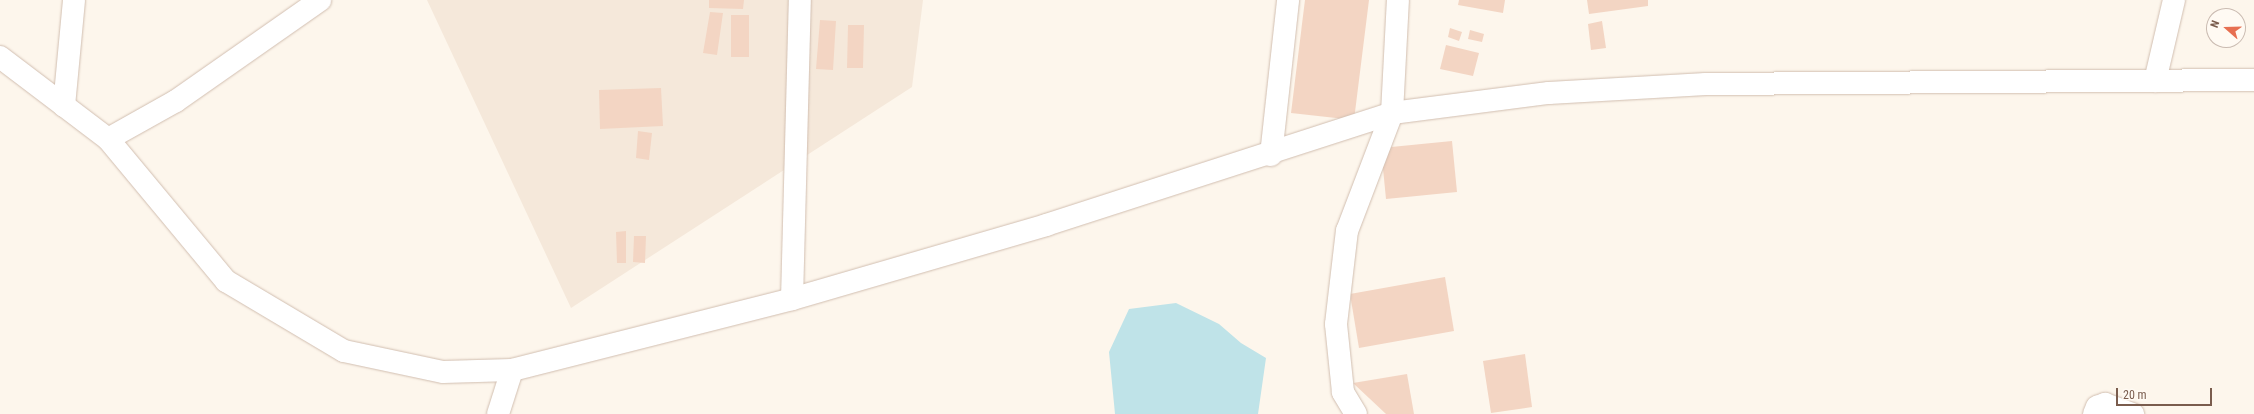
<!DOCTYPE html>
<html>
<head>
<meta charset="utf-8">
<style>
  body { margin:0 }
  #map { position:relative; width:2254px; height:414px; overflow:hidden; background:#fdf6ec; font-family:"Roboto Condensed",sans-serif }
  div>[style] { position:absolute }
  .residential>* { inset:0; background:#f5e8da }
  .water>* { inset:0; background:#bfe3e8 }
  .building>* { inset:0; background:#f3d5c3 }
  .roads { filter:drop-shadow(0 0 1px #d1beb0) drop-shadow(0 0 1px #d1beb0) }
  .minor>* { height:22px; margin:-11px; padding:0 11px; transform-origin:11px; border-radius:11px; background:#fff }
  span { translate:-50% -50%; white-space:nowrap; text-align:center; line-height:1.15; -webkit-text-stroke:4px #fffaf3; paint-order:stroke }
  .north { position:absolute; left:2206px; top:8px; width:40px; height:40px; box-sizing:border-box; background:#fffaf3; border:1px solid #cabbb1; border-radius:50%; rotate:290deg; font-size:11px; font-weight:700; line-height:16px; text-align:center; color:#7a5c4d }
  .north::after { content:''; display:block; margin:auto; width:14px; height:18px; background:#e76f51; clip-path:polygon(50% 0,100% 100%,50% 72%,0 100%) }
  .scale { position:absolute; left:2116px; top:388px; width:96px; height:18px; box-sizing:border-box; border:2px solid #7a5c4d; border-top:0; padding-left:5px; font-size:12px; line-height:14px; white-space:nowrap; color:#7a5c4d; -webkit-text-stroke:3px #fffaf3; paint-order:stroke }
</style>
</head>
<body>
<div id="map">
  <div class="residential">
    <i style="clip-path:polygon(427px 0,923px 0,912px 87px,571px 308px)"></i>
  </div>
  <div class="water">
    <i style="clip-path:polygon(1176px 303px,1219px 324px,1241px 343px,1266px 358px,1258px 414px,1115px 414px,1109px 352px,1129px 309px)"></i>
  </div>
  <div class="building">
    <i style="clip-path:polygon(709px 0,744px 0,743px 9px,709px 8px)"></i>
    <i style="clip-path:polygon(1305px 0,1369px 0,1354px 120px,1291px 113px)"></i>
    <i style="clip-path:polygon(1459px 0,1505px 0,1503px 13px,1458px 5px)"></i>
    <i style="clip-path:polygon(1587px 0,1648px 0,1648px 6px,1589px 14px)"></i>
    <i style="clip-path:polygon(710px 12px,723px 13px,717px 55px,703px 53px)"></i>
    <i style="clip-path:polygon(731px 15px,749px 15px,749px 57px,731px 57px)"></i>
    <i style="clip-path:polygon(820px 20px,836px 21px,833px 70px,816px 69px)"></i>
    <i style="clip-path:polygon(1602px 21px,1606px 48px,1591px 50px,1588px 24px)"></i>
    <i style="clip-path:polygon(848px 25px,864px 25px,863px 68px,847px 68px)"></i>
    <i style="clip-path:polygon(1450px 28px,1462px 32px,1459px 41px,1448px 37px)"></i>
    <i style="clip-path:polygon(1470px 30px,1484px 34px,1482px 42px,1468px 39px)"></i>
    <i style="clip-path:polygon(1446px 45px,1479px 53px,1473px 76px,1440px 69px)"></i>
    <i style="clip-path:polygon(661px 88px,663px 126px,600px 129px,599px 90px)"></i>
    <i style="clip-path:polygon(638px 131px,652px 133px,649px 160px,636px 158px)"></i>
    <i style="clip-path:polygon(1452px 141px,1457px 192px,1386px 199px,1381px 148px)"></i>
    <i style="clip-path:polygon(626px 231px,626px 263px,617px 263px,616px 232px)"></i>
    <i style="clip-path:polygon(634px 236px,646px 236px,645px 263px,633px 262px)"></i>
    <i style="clip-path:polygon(1445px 277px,1454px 331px,1359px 348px,1350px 294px)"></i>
    <i style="clip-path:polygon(1525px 354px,1532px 407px,1491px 413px,1483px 361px)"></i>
    <i style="clip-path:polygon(1407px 374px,1414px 414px,1386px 414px,1353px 383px)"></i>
  </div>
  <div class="roads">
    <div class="minor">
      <i style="left:0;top:57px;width:136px;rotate:37.2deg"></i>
      <i style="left:108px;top:139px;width:185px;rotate:50.3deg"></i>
      <i style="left:226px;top:281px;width:137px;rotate:30.7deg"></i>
      <i style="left:344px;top:351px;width:101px;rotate:12deg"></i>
      <i style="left:443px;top:372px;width:69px;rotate:-1.7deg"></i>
      <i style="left:512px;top:370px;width:289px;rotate:-14.2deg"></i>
      <i style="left:792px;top:299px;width:265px;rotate:-16.2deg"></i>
      <i style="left:1046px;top:225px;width:364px;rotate:-17.9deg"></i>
      <i style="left:1392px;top:113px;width:158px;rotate:-7.3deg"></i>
      <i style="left:1549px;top:93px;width:157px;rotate:-3.3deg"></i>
      <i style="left:1706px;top:84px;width:548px;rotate:-0.42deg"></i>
      <i style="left:2155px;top:81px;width:83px;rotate:-76.8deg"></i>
      <i style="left:64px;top:106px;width:106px;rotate:-84.6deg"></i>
      <i style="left:108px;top:139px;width:78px;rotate:-29.2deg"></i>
      <i style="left:176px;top:101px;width:176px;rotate:-35deg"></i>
      <i style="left:1271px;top:155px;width:156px;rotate:-83.7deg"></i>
      <i style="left:792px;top:299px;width:299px;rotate:-88.5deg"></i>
      <i style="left:498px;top:414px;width:46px;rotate:-72.3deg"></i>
      <i style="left:1356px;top:414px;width:26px;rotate:-121deg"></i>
      <i style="left:1343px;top:392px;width:68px;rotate:-95.9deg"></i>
      <i style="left:1336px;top:324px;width:94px;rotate:-83.3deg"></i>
      <i style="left:1347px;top:231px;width:126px;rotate:-69.1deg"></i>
      <i style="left:1392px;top:113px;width:113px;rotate:-87deg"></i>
      <i style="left:2094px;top:414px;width:8px;rotate:-67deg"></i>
      <i style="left:2097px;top:407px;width:9px;rotate:-21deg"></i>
      <i style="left:2105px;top:404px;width:30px;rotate:20deg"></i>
    </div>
  </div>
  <div class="north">N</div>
  <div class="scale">20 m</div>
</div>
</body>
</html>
